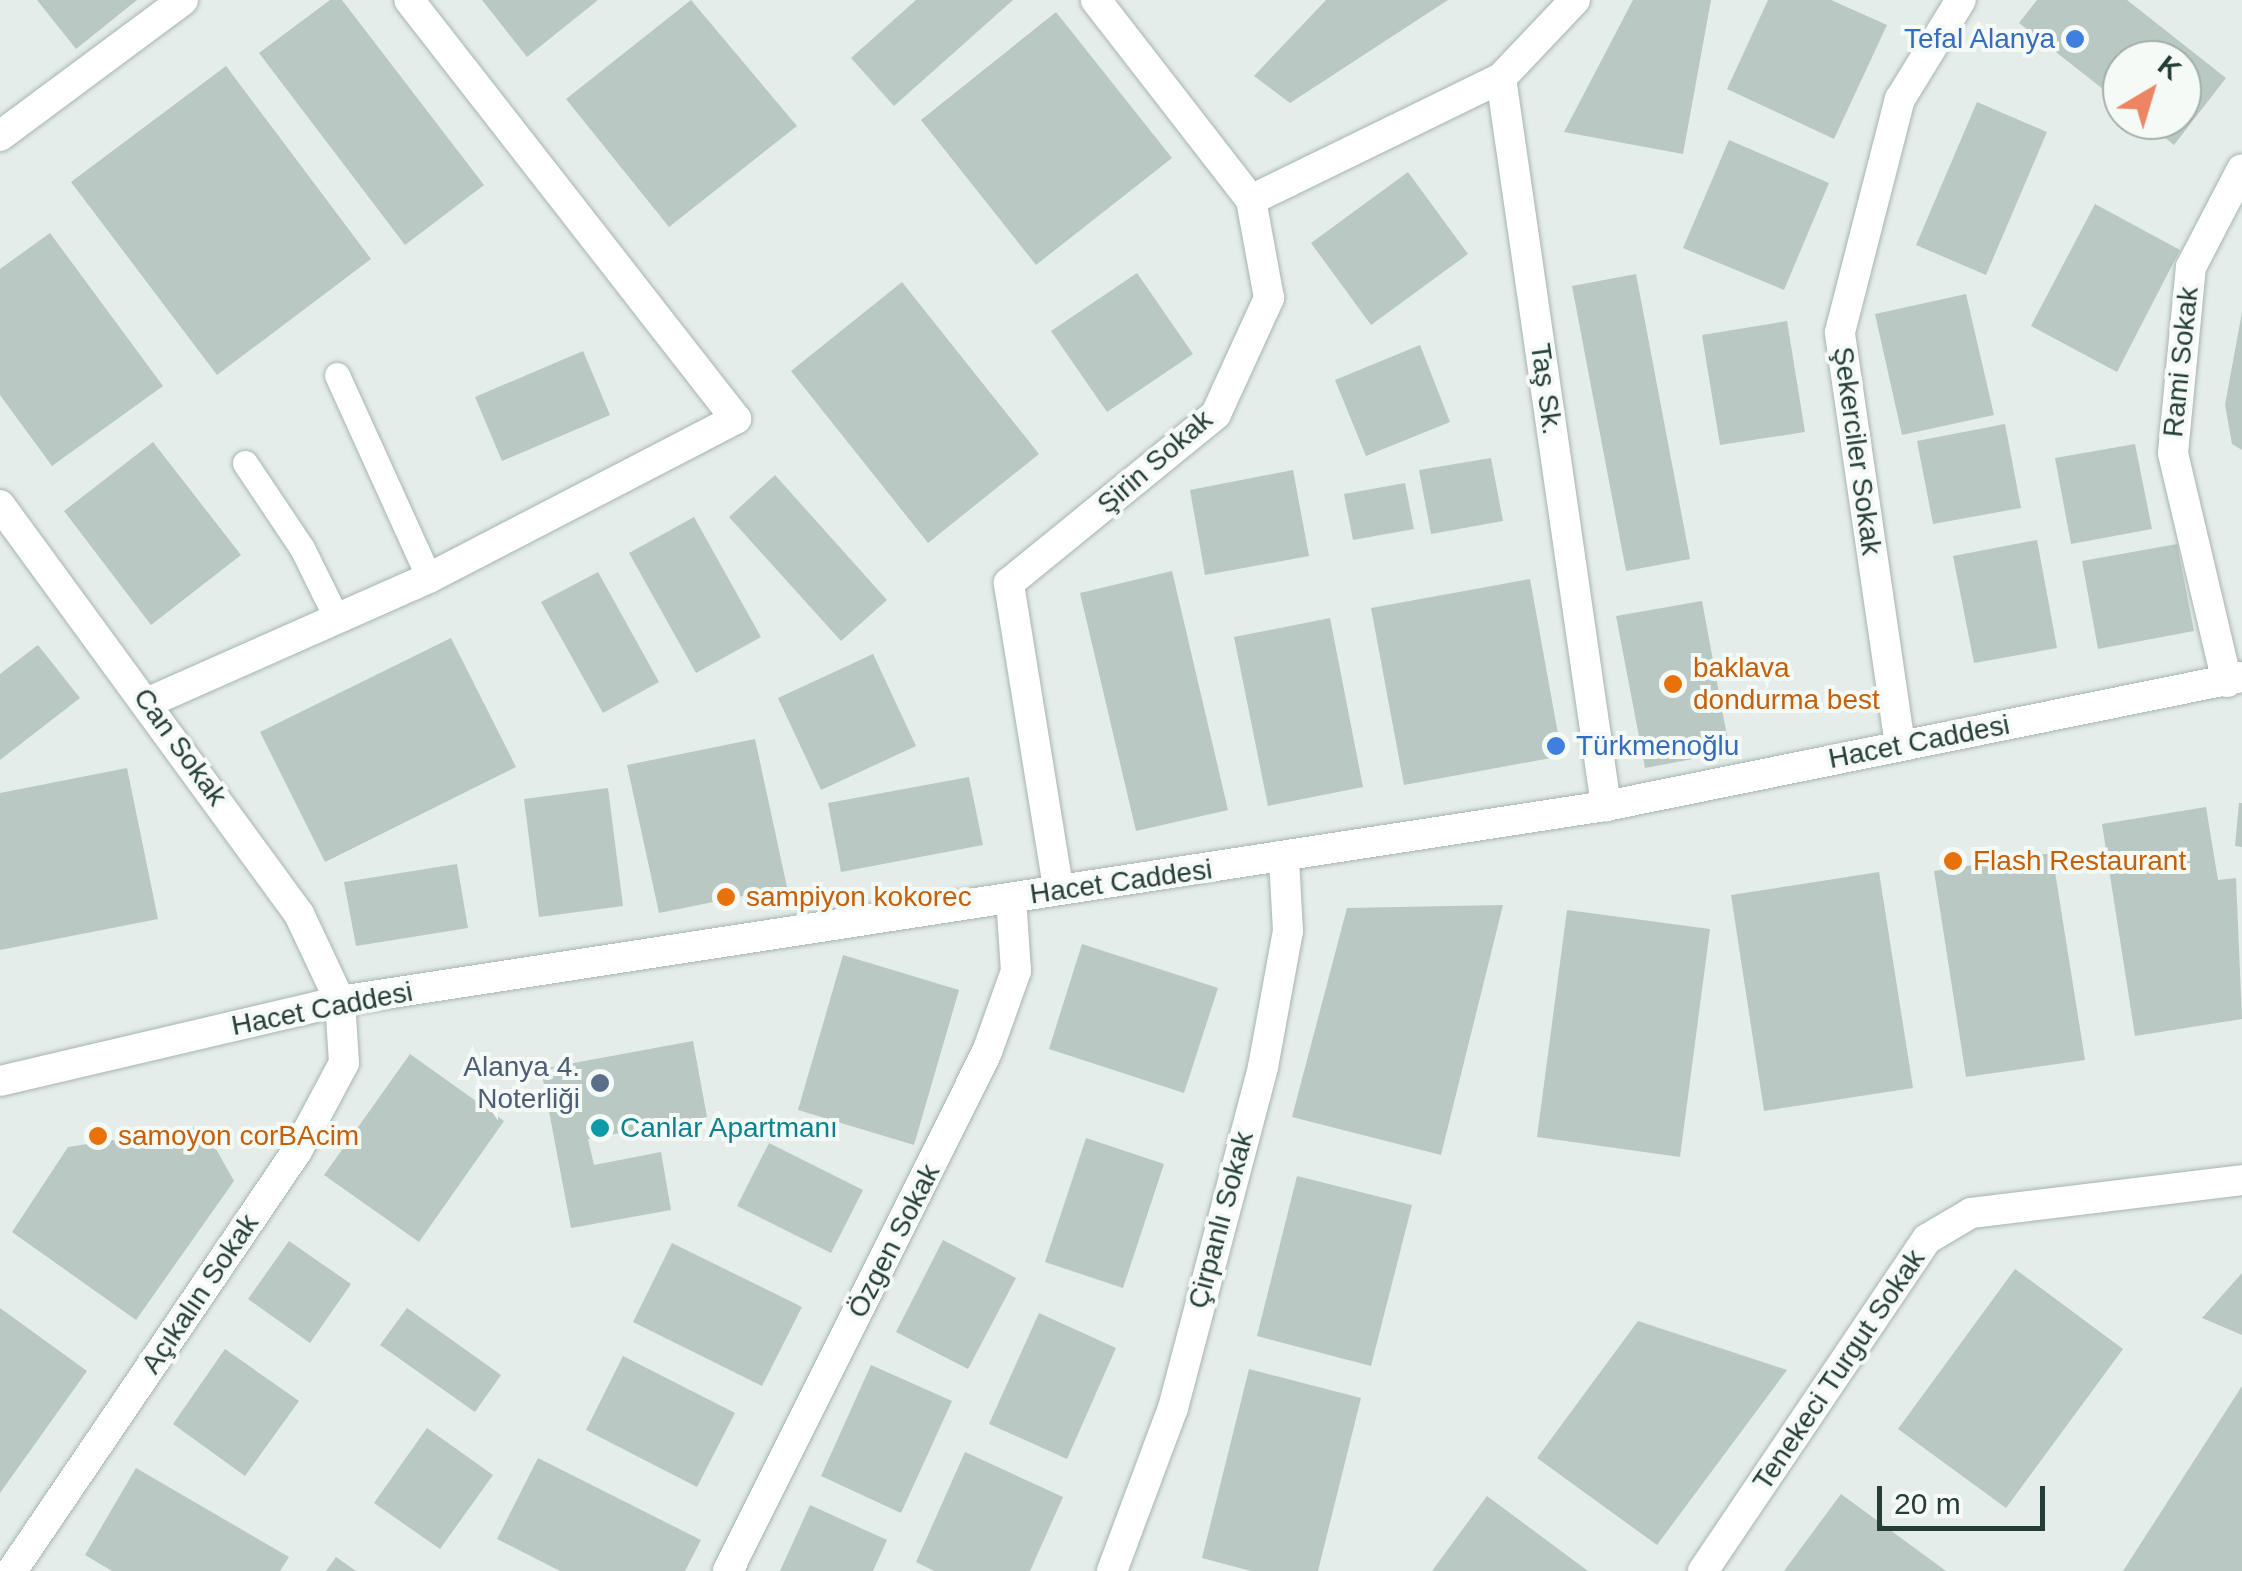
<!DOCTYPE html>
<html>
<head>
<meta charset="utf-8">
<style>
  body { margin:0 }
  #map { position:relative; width:2242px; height:1571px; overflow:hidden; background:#e4ede9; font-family:Helvetica,sans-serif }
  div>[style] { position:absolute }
  .building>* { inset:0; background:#b9c8c2 }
  .roads { filter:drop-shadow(0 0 2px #a7b5b0) drop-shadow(0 0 2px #a7b5b0) }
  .service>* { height:25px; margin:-12.5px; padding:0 12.5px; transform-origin:12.5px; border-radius:12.5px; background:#fff }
  .minor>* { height:30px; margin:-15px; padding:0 15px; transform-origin:15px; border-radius:15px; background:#fff }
  .tertiary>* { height:30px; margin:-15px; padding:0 15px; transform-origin:15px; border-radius:15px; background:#fff }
  .dots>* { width:28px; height:28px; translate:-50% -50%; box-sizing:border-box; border:5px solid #f5faf7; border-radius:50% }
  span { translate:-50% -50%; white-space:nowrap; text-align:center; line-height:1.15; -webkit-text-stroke:8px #f5faf7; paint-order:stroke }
  .shop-label { font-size:28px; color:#366cbe }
  .right { translate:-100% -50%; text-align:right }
  .left { translate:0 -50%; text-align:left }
  .street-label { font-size:28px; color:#243e37 }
  .food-label { font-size:28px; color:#c56008 }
  .service-label { font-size:28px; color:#4e5e75 }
  .culture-label { font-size:28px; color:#0d838f }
  .north { position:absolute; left:2102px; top:40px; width:100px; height:100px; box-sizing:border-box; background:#f5faf7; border:2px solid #a1afaa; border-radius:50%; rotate:38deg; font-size:28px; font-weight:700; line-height:40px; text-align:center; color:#243e37 }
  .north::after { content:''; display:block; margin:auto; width:35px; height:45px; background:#ed8562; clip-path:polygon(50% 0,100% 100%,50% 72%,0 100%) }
  .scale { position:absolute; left:1877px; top:1486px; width:168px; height:45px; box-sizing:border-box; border:5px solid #243e37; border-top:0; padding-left:12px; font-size:30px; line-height:35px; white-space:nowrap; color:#243e37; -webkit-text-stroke:8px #f5faf7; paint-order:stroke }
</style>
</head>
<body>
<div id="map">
  <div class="building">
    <i style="clip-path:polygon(37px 0,137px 0,76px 49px)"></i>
    <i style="clip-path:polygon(330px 0,342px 0,484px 185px,405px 245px,259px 53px)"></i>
    <i style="clip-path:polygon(482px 0,598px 0,527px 57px)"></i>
    <i style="clip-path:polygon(691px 0,797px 126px,669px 227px,566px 99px)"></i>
    <i style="clip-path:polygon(916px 0,1013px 0,894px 106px,851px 58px)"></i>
    <i style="clip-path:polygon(1326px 0,1448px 0,1290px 103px,1254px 76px)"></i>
    <i style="clip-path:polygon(1633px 0,1711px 0,1683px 154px,1564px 132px)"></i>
    <i style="clip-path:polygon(1768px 0,1831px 0,1887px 25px,1834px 139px,1727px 89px)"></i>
    <i style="clip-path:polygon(2037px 0,2127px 0,2226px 78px,2174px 145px,2142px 120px,2182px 120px,2182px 60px,2122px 60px,2122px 104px,2019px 23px)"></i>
    <i style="clip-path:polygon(1056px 12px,1172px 158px,1036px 265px,921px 120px)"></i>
    <i style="clip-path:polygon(226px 66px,371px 259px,217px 375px,71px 182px)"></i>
    <i style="clip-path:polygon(1977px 102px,2047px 132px,1986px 275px,1916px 245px)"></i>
    <i style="clip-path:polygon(1729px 140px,1829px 183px,1784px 290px,1683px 248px)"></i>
    <i style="clip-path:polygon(1408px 172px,1468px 254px,1371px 325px,1311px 243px)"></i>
    <i style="clip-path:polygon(2095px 204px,2180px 250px,2117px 372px,2031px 326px)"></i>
    <i style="clip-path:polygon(50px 233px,163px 386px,52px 466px,0 395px,0 269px)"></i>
    <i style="clip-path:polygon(1137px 273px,1193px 354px,1107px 412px,1051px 331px)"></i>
    <i style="clip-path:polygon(1636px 274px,1690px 559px,1626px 571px,1572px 286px)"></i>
    <i style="clip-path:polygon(902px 282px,1039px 454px,928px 543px,791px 371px)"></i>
    <i style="clip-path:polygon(1966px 294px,1994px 415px,1902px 435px,1875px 314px)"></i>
    <i style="clip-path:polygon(2242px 312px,2242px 450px,2232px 444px,2225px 405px)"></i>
    <i style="clip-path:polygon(1787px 321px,1805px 432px,1720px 445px,1702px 335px)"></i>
    <i style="clip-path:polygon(1420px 345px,1450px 422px,1366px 456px,1335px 380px)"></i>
    <i style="clip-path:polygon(583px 351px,610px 415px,502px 461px,475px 397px)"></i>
    <i style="clip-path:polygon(2005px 424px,2021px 508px,1933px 524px,1917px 441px)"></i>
    <i style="clip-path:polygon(153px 442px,241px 555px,151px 625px,64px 511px)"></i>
    <i style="clip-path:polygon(2135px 444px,2152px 529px,2071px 544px,2055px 458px)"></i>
    <i style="clip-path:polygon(1491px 458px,1503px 521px,1431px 534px,1419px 470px)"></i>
    <i style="clip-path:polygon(1293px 470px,1309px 556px,1205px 575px,1190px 490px)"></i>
    <i style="clip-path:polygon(775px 475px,887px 600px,841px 641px,729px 517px)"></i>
    <i style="clip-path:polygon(1405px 483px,1414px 529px,1353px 540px,1344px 494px)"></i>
    <i style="clip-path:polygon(694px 517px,761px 637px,696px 673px,629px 553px)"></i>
    <i style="clip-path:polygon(2037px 540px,2057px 648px,1974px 663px,1953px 556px)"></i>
    <i style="clip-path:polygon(2177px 544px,2194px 631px,2098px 649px,2082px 561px)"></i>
    <i style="clip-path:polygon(1172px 571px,1228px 810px,1136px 831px,1080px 593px)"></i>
    <i style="clip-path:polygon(598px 572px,659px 682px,603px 713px,541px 602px)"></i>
    <i style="clip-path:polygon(1530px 579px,1562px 756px,1404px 785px,1371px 608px)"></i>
    <i style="clip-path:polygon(1702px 601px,1730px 752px,1645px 768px,1616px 616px)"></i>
    <i style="clip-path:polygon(1330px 618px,1363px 787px,1268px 806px,1234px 637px)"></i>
    <i style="clip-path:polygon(451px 638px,516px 767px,325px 862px,260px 732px)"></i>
    <i style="clip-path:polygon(38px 645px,80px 698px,0 760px,0 674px)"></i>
    <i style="clip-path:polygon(873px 654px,916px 746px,821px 790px,778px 698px)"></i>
    <i style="clip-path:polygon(755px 739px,787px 887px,659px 913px,627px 765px)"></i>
    <i style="clip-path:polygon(127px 768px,158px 919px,0 950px,0 793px)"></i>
    <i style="clip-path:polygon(969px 777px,983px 845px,841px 872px,828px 803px)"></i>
    <i style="clip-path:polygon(608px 788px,623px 906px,539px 917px,524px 799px)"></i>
    <i style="clip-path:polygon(2239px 803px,2242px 803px,2242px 847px,2235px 846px)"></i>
    <i style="clip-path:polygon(2206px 807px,2218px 880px,2236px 878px,2242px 1019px,2135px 1036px,2102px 824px)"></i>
    <i style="clip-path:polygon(2052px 853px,2085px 1060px,1966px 1077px,1934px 871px)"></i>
    <i style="clip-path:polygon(457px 864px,468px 928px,356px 946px,344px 882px)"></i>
    <i style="clip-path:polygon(1879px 872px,1913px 1088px,1764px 1111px,1731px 895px)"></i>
    <i style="clip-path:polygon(1503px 905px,1441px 1155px,1292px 1117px,1347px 908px)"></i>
    <i style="clip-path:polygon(1567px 910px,1710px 929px,1680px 1157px,1537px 1137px)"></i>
    <i style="clip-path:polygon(1082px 944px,1218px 988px,1184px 1093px,1049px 1049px)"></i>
    <i style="clip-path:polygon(843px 955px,959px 990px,914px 1145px,798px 1110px)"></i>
    <i style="clip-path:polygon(693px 1041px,707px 1117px,588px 1139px,594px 1165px,661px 1152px,671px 1210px,571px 1228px,541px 1069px)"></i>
    <i style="clip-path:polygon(410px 1054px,504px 1121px,419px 1242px,324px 1175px)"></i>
    <i style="clip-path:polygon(203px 1126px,234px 1181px,136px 1320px,12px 1232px,68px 1147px)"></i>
    <i style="clip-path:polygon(1086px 1138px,1164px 1164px,1123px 1288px,1045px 1262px)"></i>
    <i style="clip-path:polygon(769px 1143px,863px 1190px,831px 1253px,737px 1206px)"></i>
    <i style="clip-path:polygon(1297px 1176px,1412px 1205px,1371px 1366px,1257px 1336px)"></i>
    <i style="clip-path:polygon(943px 1240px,1016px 1278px,968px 1369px,896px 1332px)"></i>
    <i style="clip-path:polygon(289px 1241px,351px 1284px,310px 1343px,248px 1299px)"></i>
    <i style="clip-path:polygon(672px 1243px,802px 1307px,762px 1386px,633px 1322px)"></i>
    <i style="clip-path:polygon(2015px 1269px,2123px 1349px,2006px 1508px,1898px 1429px)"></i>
    <i style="clip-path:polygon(2242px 1273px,2242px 1335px,2202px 1318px)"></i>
    <i style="clip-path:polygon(0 1308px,87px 1371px,0 1493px)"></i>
    <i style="clip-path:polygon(407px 1308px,501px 1375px,475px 1412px,380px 1345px)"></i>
    <i style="clip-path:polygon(1039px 1313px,1116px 1348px,1067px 1459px,989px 1424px)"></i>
    <i style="clip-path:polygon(1638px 1321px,1787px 1370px,1657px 1545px,1537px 1458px)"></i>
    <i style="clip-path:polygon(225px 1349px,299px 1401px,245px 1476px,173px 1424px)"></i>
    <i style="clip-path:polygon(623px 1356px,735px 1413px,697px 1487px,586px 1430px)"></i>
    <i style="clip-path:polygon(871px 1365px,952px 1401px,901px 1513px,821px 1476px)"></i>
    <i style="clip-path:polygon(1249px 1369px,1361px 1398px,1318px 1571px,1251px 1571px,1202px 1558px)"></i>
    <i style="clip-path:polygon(2242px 1386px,2242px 1571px,2123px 1571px)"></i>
    <i style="clip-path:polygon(427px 1428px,493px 1475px,440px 1549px,374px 1503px)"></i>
    <i style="clip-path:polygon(965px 1452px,1063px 1497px,1030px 1571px,934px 1571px,916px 1562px)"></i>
    <i style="clip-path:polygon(538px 1458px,701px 1540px,685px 1571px,560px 1571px,497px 1539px)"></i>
    <i style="clip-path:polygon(136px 1468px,289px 1557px,280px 1571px,112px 1571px,85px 1555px)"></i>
    <i style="clip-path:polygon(1841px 1494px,1946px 1571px,1784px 1571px)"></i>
    <i style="clip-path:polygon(1487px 1496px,1588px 1571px,1432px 1571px)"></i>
    <i style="clip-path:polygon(810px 1505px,887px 1540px,873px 1571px,780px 1571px)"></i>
    <i style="clip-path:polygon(336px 1557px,356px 1571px,326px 1571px)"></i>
  </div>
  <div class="roads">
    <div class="service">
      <i style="left:337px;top:375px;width:223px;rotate:65.6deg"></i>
      <i style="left:245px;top:463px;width:102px;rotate:56.2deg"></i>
      <i style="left:302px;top:548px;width:79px;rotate:63.8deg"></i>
    </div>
    <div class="minor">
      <i style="left:1575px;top:0;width:108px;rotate:133.5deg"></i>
      <i style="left:1501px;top:78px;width:736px;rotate:81.79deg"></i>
      <i style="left:1251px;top:200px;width:278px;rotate:-26deg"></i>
      <i style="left:0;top:505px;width:507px;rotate:53.83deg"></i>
      <i style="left:299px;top:914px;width:96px;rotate:64.8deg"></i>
      <i style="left:340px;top:1001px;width:62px;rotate:86.3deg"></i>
      <i style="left:344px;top:1063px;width:100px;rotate:118.1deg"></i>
      <i style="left:297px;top:1151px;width:508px;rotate:124.16deg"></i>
      <i style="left:2227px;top:682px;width:235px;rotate:-103.3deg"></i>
      <i style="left:2173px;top:453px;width:187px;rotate:-84.5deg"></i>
      <i style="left:2191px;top:267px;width:110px;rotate:-62.5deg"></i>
      <i style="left:149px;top:702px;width:306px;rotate:-23.9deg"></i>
      <i style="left:429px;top:578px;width:346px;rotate:-27.4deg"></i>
      <i style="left:736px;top:419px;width:531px;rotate:-127.97deg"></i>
      <i style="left:1900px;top:745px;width:417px;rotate:-98.3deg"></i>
      <i style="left:1840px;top:332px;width:241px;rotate:-75.6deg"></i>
      <i style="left:1900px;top:99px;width:116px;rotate:-58.4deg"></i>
      <i style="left:1058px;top:887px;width:308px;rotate:-99.2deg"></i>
      <i style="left:1009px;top:583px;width:267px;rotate:-39.2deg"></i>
      <i style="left:1216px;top:414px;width:128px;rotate:-65.4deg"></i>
      <i style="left:1269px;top:298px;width:100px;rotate:-100.4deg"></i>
      <i style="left:1251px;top:200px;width:253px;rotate:-127.8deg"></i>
      <i style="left:0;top:1081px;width:349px;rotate:-13.2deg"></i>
      <i style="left:340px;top:1001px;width:1281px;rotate:-8.76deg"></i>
      <i style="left:1606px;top:806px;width:649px;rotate:-11.47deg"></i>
      <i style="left:728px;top:1571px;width:580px;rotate:-63.48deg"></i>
      <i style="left:987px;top:1052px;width:86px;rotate:-70.3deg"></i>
      <i style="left:1016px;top:971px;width:73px;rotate:-93.9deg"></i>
      <i style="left:1112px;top:1571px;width:174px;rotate:-69.5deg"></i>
      <i style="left:1173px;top:1408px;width:353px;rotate:-75.2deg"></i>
      <i style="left:1263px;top:1067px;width:138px;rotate:-79.6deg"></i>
      <i style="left:1288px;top:931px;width:71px;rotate:-93.2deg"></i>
      <i style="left:1703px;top:1571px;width:400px;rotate:-56deg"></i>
      <i style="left:1927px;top:1239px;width:51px;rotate:-30.6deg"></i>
      <i style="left:1971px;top:1213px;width:273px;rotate:-6.9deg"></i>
    </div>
    <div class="tertiary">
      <i style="left:0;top:136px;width:228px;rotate:-36.6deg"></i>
    </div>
  </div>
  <div class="dots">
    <i style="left:2075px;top:39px;background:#3f7fe0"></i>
    <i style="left:1673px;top:684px;background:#e8710a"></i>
    <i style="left:1556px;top:746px;background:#3f7fe0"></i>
    <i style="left:1953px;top:861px;background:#e8710a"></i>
    <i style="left:726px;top:897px;background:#e8710a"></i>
    <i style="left:600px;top:1083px;background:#5c6f8a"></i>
    <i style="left:600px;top:1128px;background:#0f9aa8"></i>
    <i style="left:98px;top:1136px;background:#e8710a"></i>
  </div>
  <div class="shop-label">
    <span class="right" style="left:2055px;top:39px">Tefal Alanya</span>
    <span class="left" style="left:1576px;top:746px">Türkmenoğlu</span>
  </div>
  <div class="street-label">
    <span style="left:2181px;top:362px;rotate:-84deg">Rami Sokak</span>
    <span style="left:1546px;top:389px;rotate:82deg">Taş Sk.</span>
    <span style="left:1857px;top:451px;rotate:82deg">Şekerciler Sokak</span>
    <span style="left:1155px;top:462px;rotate:-41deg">Şirin Sokak</span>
    <span style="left:1919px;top:742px;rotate:-11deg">Hacet Caddesi</span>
    <span style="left:180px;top:747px;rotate:54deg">Can Sokak</span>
    <span style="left:1121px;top:882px;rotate:-8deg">Hacet Caddesi</span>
    <span style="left:322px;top:1009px;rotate:-11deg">Hacet Caddesi</span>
    <span style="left:1221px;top:1220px;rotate:-75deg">Çirpanlı Sokak</span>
    <span style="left:894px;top:1241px;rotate:-63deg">Özgen Sokak</span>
    <span style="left:200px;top:1294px;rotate:-56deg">Açıkalın Sokak</span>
    <span style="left:1839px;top:1370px;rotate:-56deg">Tenekeci Turgut Sokak</span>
  </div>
  <div class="food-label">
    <span class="left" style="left:1693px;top:684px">baklava<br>dondurma best</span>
    <span class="left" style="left:1973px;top:861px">Flash Restaurant</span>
    <span class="left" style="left:746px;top:897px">sampiyon kokorec</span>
    <span class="left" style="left:118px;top:1136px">samoyon corBAcim</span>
  </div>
  <div class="service-label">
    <span class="right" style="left:580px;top:1083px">Alanya 4.<br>Noterliği</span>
  </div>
  <div class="culture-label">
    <span class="left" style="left:620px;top:1128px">Canlar Apartmanı</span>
  </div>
  <div class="north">K</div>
  <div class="scale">20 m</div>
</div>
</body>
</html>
